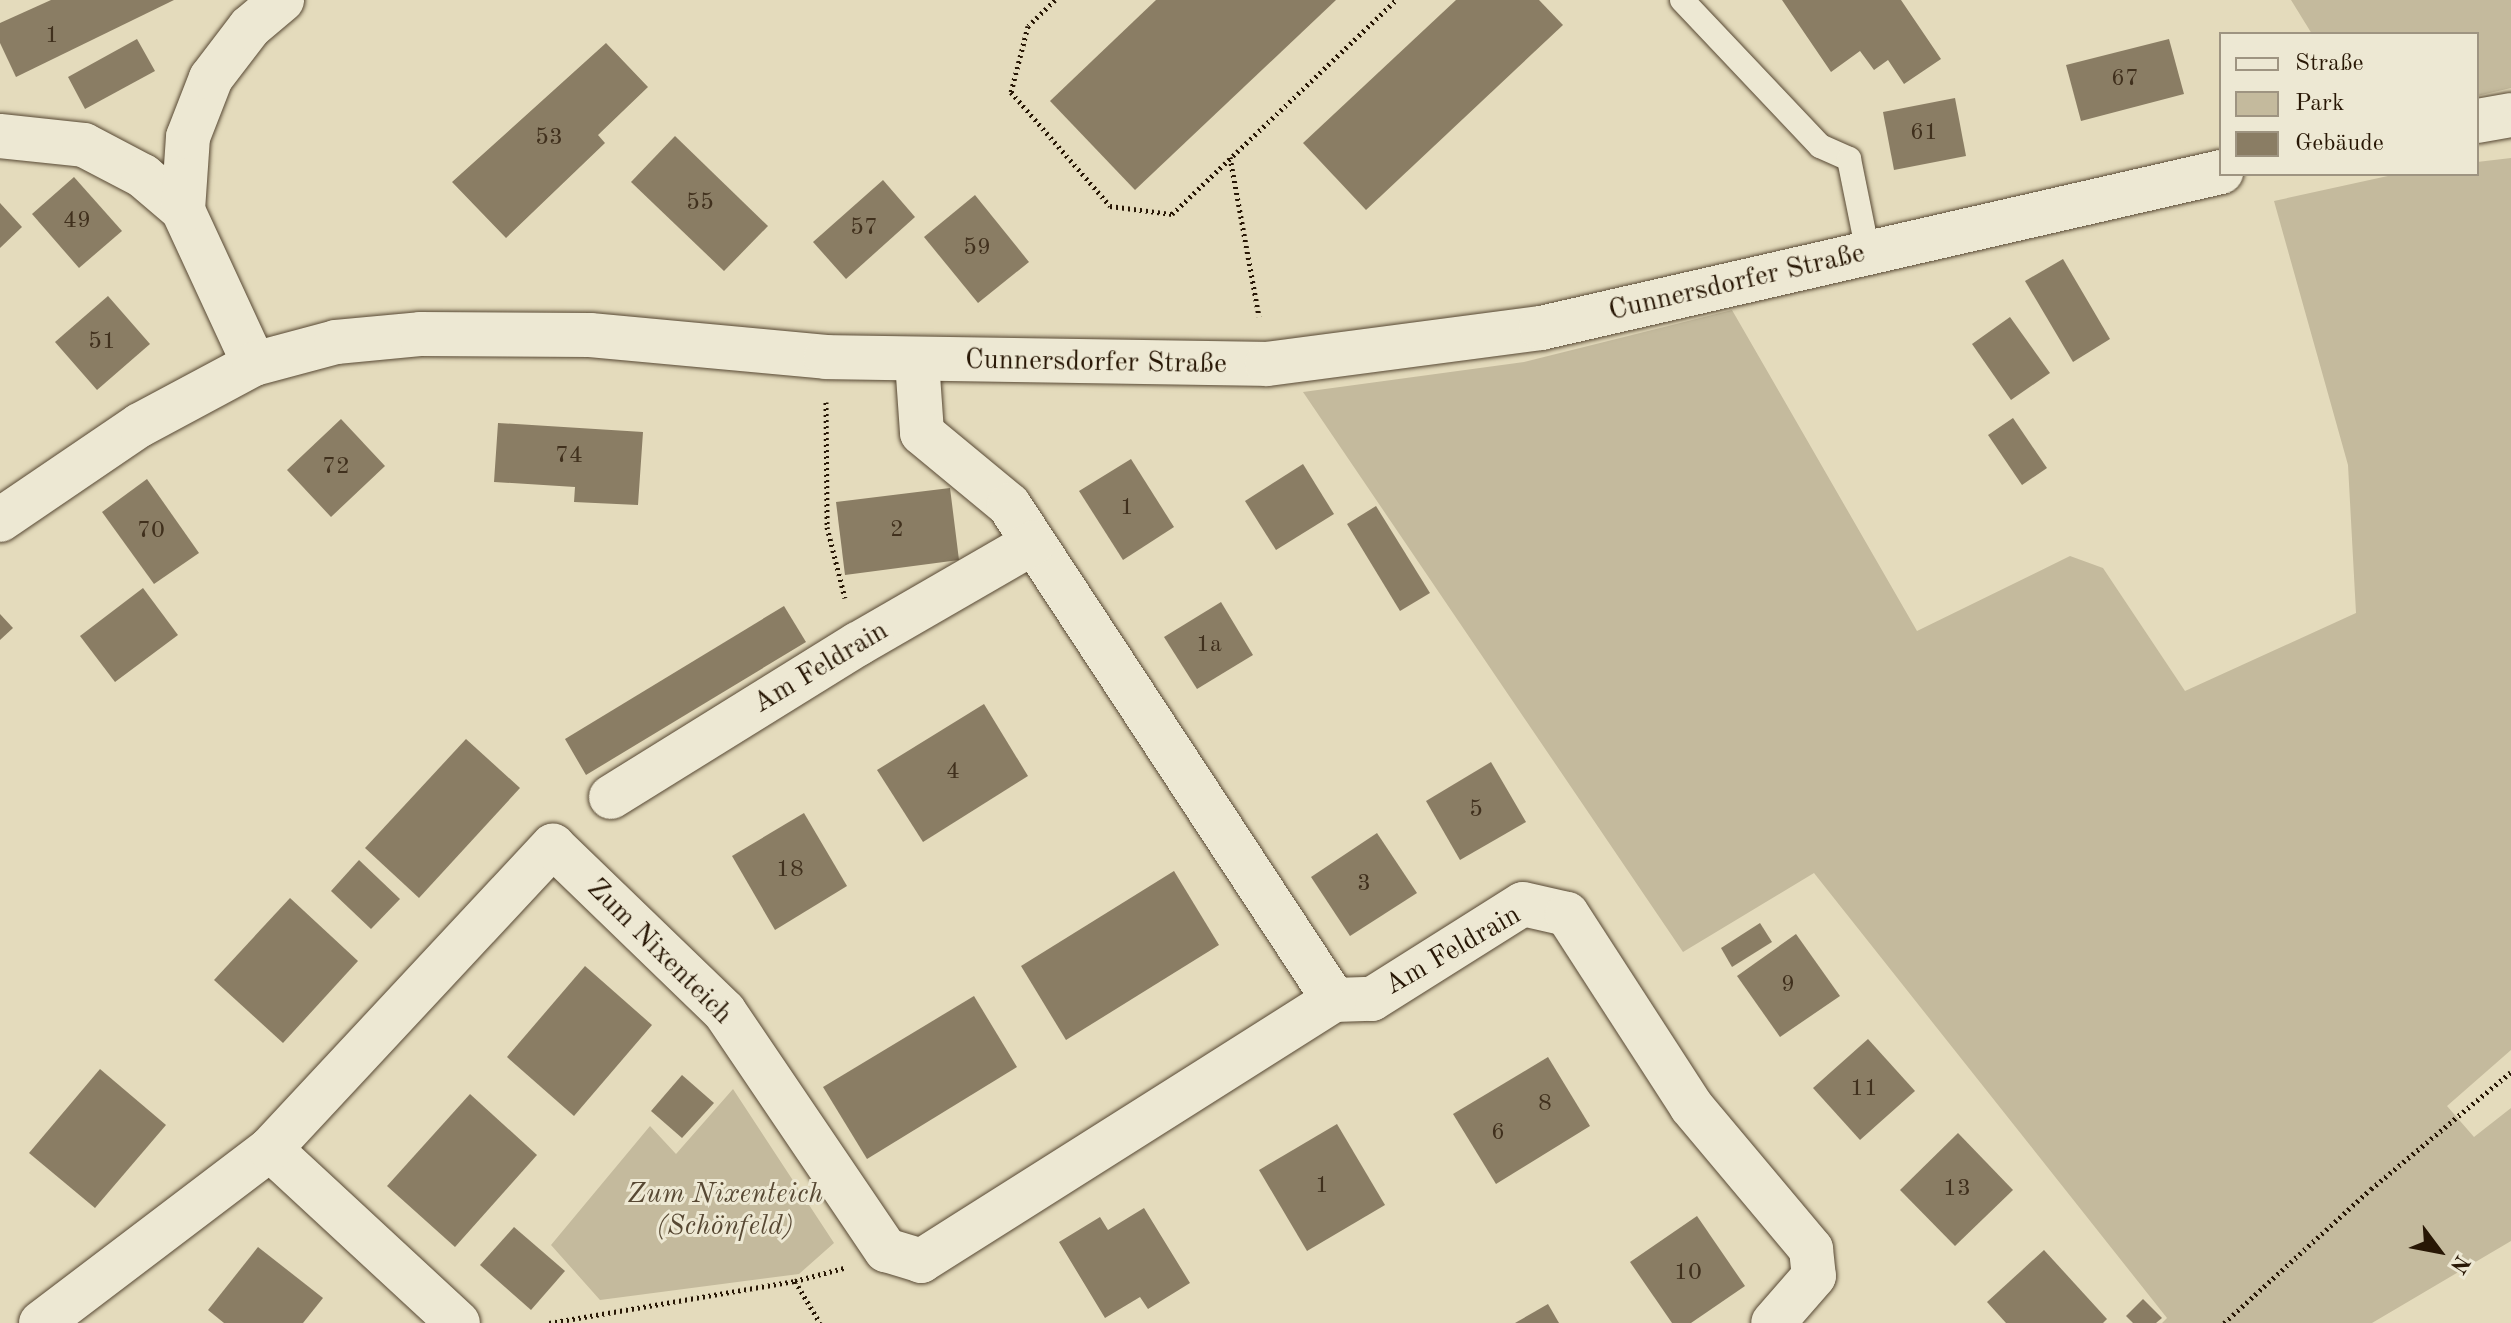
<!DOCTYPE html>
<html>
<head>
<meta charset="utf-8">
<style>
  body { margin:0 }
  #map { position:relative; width:2511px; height:1323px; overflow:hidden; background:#e4dbbc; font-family:"Old Standard TT",serif }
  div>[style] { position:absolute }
  .green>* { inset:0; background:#c4ba9d }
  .building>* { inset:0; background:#8a7d64 }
  .path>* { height:5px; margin-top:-2.5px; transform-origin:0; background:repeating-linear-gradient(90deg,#281705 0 2px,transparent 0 6px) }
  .roads { filter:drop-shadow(0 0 2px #574833) drop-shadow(0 0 2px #574833) }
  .service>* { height:24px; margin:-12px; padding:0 12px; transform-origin:12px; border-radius:12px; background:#ede8d3 }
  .minor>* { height:44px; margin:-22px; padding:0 22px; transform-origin:22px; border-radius:22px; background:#ede8d3 }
  .tertiary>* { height:44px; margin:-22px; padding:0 22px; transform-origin:22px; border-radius:22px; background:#ede8d3 }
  span { translate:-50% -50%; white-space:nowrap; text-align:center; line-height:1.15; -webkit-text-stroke:6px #ede8d3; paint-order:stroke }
  .number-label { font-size:24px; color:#40301d }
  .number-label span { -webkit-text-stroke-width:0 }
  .street-label { font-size:28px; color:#281705 }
  .park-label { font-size:28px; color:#574833; font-style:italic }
  .legend { position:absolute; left:2219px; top:32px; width:260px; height:144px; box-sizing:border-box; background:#ede8d3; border:2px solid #9e9481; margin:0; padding:10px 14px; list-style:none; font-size:24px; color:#281705 }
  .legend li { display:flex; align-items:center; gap:16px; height:40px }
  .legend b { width:40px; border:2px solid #9e9481 }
  .north { position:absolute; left:2399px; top:1211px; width:80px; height:80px; -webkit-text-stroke:6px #ede8d3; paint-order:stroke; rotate:122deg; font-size:22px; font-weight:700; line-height:32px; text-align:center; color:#281705 }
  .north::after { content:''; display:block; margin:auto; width:28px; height:36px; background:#281705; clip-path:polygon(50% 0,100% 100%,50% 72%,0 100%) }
</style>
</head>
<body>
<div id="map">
  <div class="green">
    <i style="clip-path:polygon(2291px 0,2511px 0,2511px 88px,2477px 96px,2477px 34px,2312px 34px)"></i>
    <i style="clip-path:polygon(2511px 158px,2511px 1050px,2447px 1106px,2474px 1137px,2511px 1108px,2511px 1241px,2372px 1323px,2162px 1323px,2167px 1318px,1814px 873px,1683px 952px,1303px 392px,1524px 362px,1732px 310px,1917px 631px,2070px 556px,2103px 568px,2185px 691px,2356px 613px,2348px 465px,2274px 201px,2397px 174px,2477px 174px,2477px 162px)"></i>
    <i style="clip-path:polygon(733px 1089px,834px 1243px,799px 1274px,600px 1300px,551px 1245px,650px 1126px,676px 1154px)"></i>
  </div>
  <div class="building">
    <i style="clip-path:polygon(51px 0,174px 0,16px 77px,0 43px,0 23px)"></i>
    <i style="clip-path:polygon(1156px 0,1336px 0,1135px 190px,1050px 101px)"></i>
    <i style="clip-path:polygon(1456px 0,1539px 0,1563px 25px,1366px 210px,1303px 143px)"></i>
    <i style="clip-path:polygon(1782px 0,1901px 0,1941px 59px,1904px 84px,1888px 60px,1874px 70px,1860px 51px,1831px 72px)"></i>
    <i style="clip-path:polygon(137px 39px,155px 71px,85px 109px,68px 77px)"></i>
    <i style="clip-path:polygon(2169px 39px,2184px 94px,2081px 121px,2066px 65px)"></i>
    <i style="clip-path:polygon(606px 43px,648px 87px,598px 135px,605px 143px,506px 238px,452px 182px)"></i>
    <i style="clip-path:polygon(1955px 98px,1966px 156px,1894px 170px,1883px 112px)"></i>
    <i style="clip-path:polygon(675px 136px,768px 226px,724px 271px,631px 182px)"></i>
    <i style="clip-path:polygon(74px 177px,122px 231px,79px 268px,32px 214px)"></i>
    <i style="clip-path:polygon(883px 180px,915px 217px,846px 279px,813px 242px)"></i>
    <i style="clip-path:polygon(975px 195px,1029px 262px,978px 303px,924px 237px)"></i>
    <i style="clip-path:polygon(0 203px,22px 227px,0 248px)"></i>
    <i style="clip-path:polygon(2063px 259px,2110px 339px,2073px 362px,2025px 281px)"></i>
    <i style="clip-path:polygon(108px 296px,150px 344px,97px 390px,55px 342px)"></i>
    <i style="clip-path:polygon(2010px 317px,2050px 373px,2011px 400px,1972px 344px)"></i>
    <i style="clip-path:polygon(2013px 418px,2047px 468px,2022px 485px,1988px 435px)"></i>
    <i style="clip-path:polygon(341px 419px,385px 466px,331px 517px,287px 470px)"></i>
    <i style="clip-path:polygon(498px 423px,643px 432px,638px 505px,574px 502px,575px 487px,494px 482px)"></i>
    <i style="clip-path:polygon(1131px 459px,1174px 527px,1123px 560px,1079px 491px)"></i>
    <i style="clip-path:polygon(1303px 464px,1334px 514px,1276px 550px,1245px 501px)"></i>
    <i style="clip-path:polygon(147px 479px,199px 553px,154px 584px,102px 512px)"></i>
    <i style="clip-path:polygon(950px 488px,959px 560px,845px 575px,836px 502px)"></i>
    <i style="clip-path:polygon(1376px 506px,1430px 593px,1400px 611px,1347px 524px)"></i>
    <i style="clip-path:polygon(143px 588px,178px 635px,115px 682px,80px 636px)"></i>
    <i style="clip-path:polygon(1221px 602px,1253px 655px,1197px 689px,1164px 637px)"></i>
    <i style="clip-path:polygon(784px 606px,806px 642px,586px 775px,565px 739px)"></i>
    <i style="clip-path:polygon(0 614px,13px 628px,0 640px)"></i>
    <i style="clip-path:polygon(984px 704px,1028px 776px,923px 842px,877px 770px)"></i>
    <i style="clip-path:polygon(466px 739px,520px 788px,419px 898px,365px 848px)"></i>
    <i style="clip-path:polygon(1491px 762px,1526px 822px,1460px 860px,1426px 801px)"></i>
    <i style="clip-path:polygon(804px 813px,847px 886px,775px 930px,732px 856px)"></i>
    <i style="clip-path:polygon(1377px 833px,1417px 893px,1350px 936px,1311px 877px)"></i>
    <i style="clip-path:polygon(359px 860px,400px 899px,371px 929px,331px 891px)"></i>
    <i style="clip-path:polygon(1174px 871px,1219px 945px,1066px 1040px,1021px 966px)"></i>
    <i style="clip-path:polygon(290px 898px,358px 961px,283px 1043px,214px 980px)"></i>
    <i style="clip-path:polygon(1760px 923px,1772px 942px,1732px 967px,1721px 948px)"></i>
    <i style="clip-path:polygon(1796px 934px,1840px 996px,1780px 1037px,1737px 976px)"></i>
    <i style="clip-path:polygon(585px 966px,652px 1025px,574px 1116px,507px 1057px)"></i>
    <i style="clip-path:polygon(974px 996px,1017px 1067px,867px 1159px,823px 1087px)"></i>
    <i style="clip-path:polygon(1868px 1039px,1915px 1091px,1860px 1140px,1813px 1088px)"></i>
    <i style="clip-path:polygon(1548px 1057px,1590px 1126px,1496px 1184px,1453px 1114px)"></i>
    <i style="clip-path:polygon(100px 1069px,166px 1125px,95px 1208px,29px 1153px)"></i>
    <i style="clip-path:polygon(682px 1075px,714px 1103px,682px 1138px,651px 1111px)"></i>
    <i style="clip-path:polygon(470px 1094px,537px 1155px,455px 1247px,387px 1186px)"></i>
    <i style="clip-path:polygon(1337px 1124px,1385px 1205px,1307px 1251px,1259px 1170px)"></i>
    <i style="clip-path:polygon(1958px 1133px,2013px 1190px,1955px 1246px,1900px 1190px)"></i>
    <i style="clip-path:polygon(1144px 1208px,1190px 1283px,1148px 1309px,1140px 1297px,1105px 1318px,1059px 1242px,1100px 1217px,1108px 1230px)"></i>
    <i style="clip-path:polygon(1697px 1216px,1745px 1286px,1691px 1323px,1672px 1323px,1630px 1262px)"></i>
    <i style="clip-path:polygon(514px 1227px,565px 1271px,531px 1310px,480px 1265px)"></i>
    <i style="clip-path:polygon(258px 1247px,323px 1298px,303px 1323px,224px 1323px,208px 1310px)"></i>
    <i style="clip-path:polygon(2044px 1250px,2107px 1319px,2103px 1323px,2006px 1323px,1987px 1302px)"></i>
    <i style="clip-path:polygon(2143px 1299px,2162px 1318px,2156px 1323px,2133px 1323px,2126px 1316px)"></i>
    <i style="clip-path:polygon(1548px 1304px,1559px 1323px,1515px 1323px)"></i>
  </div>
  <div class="path">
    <i style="left:1055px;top:0;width:37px;rotate:136deg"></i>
    <i style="left:1028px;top:26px;width:68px;rotate:104.4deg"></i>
    <i style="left:1011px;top:92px;width:151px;rotate:49deg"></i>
    <i style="left:1110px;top:206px;width:63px;rotate:7.4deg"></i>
    <i style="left:1172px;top:214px;width:310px;rotate:-43.7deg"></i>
    <i style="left:1230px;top:157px;width:162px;rotate:79.7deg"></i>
    <i style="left:826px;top:402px;width:125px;rotate:89.5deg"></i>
    <i style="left:827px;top:527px;width:73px;rotate:75.8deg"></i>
    <i style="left:795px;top:1281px;width:49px;rotate:59.2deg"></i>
    <i style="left:549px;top:1323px;width:250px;rotate:-9.7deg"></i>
    <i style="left:795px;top:1281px;width:51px;rotate:-14.9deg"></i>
    <i style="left:2224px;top:1323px;width:199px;rotate:-42.4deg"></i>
    <i style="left:2371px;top:1189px;width:182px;rotate:-39.9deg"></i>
  </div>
  <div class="roads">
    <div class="service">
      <i style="left:1682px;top:0;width:201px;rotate:46.6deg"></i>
      <i style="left:1820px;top:146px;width:32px;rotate:24deg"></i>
      <i style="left:1849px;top:159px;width:95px;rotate:78.5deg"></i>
    </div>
    <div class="minor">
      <i style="left:0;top:136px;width:84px;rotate:6.1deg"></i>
      <i style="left:84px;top:145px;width:67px;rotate:27.7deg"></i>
      <i style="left:143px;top:176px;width:52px;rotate:40.4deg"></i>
      <i style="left:917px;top:361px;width:72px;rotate:86deg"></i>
      <i style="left:922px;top:433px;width:113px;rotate:39.6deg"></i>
      <i style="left:1009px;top:505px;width:592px;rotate:56.71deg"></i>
      <i style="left:1334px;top:1000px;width:38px;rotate:-2deg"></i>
      <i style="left:1372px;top:999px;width:178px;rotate:-32.2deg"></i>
      <i style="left:1523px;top:904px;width:45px;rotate:12.8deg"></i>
      <i style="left:1567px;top:914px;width:229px;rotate:57.1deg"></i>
      <i style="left:1691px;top:1106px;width:187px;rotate:50deg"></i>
      <i style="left:1811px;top:1249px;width:27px;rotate:84deg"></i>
      <i style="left:1814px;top:1276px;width:62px;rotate:131.1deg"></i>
      <i style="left:254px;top:364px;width:170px;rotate:-114.8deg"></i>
      <i style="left:183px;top:210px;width:73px;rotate:-86.1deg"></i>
      <i style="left:188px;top:137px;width:63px;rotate:-68.7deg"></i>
      <i style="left:211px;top:78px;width:64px;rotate:-52.6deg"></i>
      <i style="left:250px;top:27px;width:42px;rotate:-40.2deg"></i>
      <i style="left:611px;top:797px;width:291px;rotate:-31.8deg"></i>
      <i style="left:858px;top:644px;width:202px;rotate:-30deg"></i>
      <i style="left:270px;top:1149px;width:256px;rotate:42.8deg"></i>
      <i style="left:41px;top:1323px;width:288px;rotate:-37.2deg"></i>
      <i style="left:270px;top:1149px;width:415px;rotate:-47deg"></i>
      <i style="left:553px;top:846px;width:238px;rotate:44deg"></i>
      <i style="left:724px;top:1011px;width:289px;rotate:55.9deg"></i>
      <i style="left:886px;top:1250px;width:37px;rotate:17deg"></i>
      <i style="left:921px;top:1261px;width:489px;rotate:-32.3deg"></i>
    </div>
    <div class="tertiary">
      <i style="left:2477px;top:121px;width:35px;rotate:-10deg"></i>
      <i style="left:0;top:520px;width:169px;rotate:-34.2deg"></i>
      <i style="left:140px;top:425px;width:129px;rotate:-28.2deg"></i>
      <i style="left:254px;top:364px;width:85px;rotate:-15deg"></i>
      <i style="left:336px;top:342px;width:84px;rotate:-5.4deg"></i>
      <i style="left:420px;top:334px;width:170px;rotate:0.3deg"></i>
      <i style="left:590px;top:335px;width:237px;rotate:5.3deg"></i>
      <i style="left:826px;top:357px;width:441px;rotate:0.9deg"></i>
      <i style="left:1267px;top:364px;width:276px;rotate:-7.5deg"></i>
      <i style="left:1541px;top:328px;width:698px;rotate:-12.92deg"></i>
    </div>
  </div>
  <div class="number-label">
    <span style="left:52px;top:37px">1</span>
    <span style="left:2125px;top:80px">67</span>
    <span style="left:1924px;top:134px">61</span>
    <span style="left:549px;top:139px">53</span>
    <span style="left:700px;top:204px">55</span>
    <span style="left:77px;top:222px">49</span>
    <span style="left:864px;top:229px">57</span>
    <span style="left:977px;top:249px">59</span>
    <span style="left:102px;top:343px">51</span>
    <span style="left:569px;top:457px">74</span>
    <span style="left:336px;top:468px">72</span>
    <span style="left:1127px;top:509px">1</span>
    <span style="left:897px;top:531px">2</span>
    <span style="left:151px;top:532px">70</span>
    <span style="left:1209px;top:646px">1a</span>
    <span style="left:953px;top:773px">4</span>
    <span style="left:1476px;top:811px">5</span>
    <span style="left:790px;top:871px">18</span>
    <span style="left:1364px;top:885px">3</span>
    <span style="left:1788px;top:986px">9</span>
    <span style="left:1864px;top:1090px">11</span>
    <span style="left:1545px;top:1105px">8</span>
    <span style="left:1498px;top:1134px">6</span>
    <span style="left:1322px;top:1187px">1</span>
    <span style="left:1957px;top:1190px">13</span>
    <span style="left:1688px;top:1274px">10</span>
  </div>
  <div class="street-label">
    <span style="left:1737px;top:283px;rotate:-13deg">Cunnersdorfer Straße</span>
    <span style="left:1096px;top:363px;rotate:1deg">Cunnersdorfer Straße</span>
    <span style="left:821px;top:668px;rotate:-31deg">Am Feldrain</span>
    <span style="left:1453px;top:951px;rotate:-30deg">Am Feldrain</span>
    <span style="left:659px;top:952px;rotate:45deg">Zum Nixenteich</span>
  </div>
  <div class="park-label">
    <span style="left:725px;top:1211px">Zum Nixenteich<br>(Schönfeld)</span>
  </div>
  <ul class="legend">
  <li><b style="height:10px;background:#ede8d3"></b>Straße</li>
  <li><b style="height:22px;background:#c4ba9d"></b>Park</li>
  <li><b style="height:22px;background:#8a7d64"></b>Gebäude</li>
  </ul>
  <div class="north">N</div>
</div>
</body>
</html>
